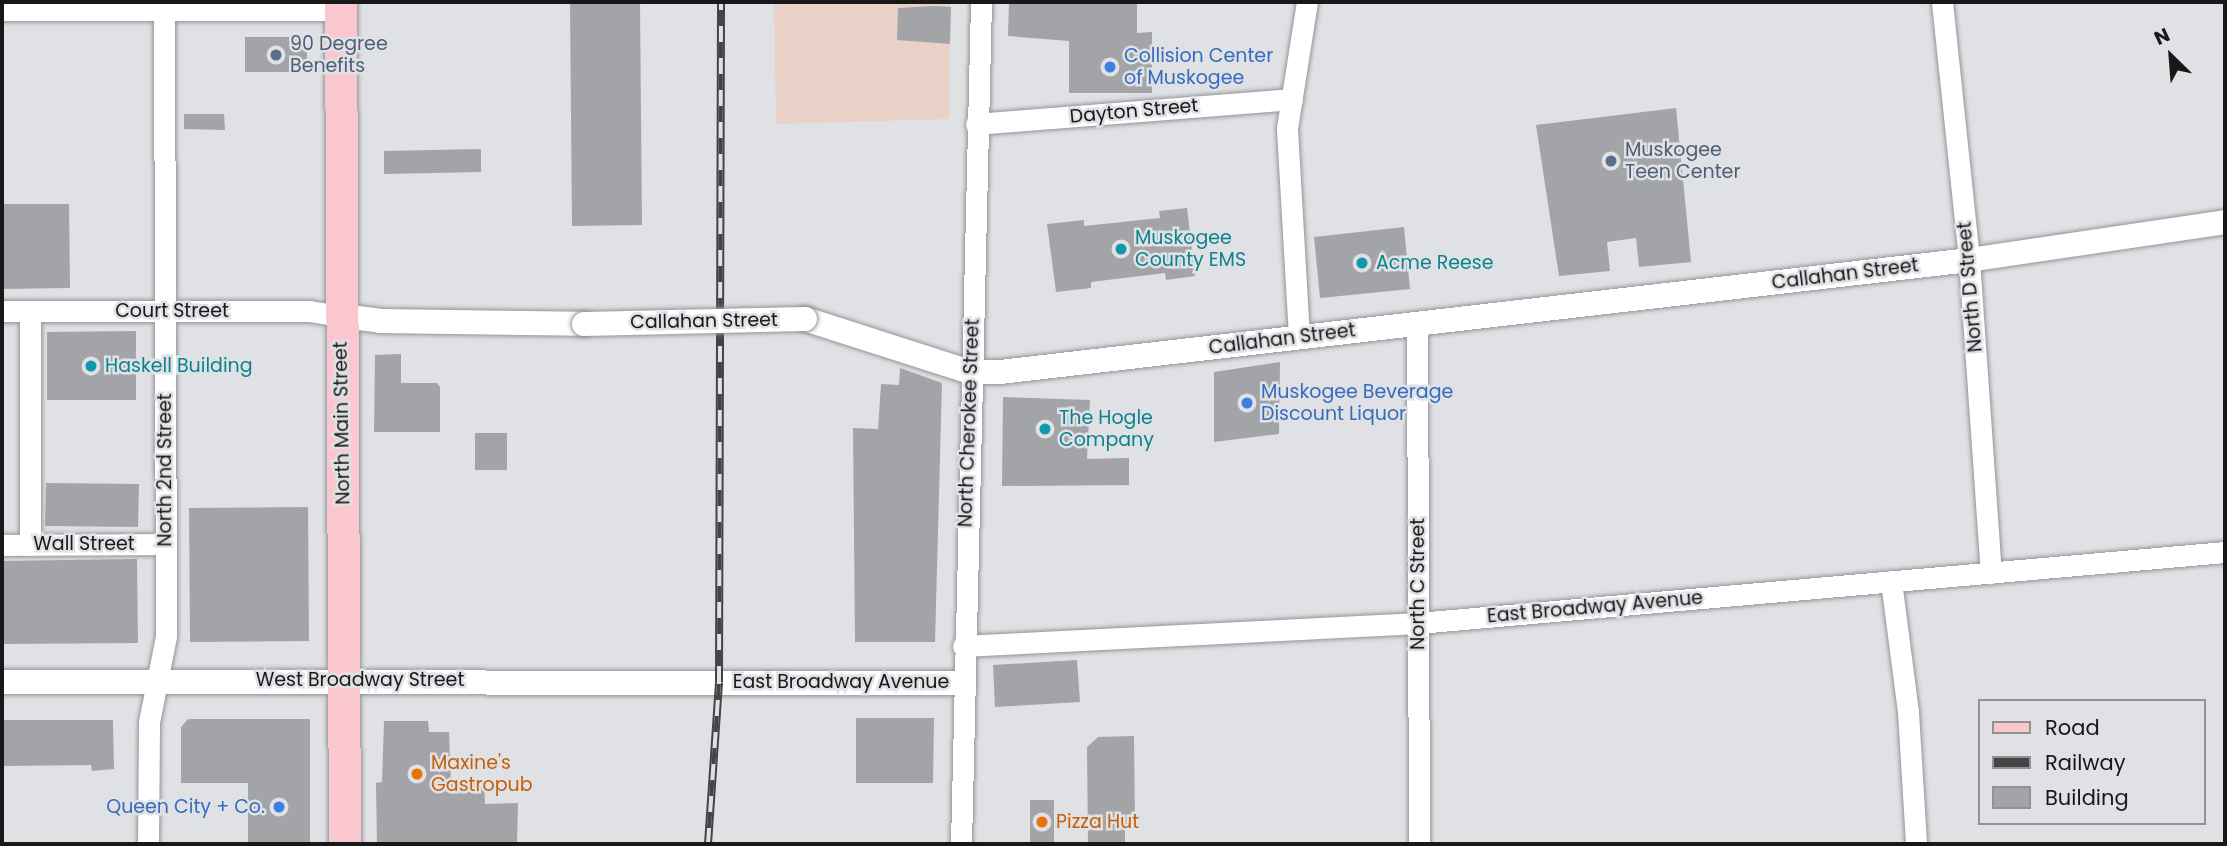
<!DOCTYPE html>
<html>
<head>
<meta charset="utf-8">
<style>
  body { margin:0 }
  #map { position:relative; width:2227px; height:846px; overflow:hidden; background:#dfe1e4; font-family:Poppins,sans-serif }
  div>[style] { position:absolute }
  .industrial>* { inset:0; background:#ead1c8 }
  .building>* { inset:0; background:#a2a4a7 }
  .roads { filter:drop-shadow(0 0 2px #939598) drop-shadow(0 0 2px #939598) }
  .minor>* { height:21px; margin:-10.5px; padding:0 10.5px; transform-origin:10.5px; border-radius:10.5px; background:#fff }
  .tertiary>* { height:24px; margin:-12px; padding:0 12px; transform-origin:12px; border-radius:12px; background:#fff }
  .primary>* { height:32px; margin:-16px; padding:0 16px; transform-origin:16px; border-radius:16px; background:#fac7ce }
  .rail>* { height:8px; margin-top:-4px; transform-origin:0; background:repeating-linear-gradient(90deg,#dfe1e4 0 16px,#434445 0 32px); box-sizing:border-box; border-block:2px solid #434445 }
  .bridges { filter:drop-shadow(0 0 2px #939598) drop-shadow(0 0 2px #939598) }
  .tertiary-bridge>* { height:24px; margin:-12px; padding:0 12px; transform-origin:12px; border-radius:12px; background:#fff }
  .dots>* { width:19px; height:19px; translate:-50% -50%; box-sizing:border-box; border:4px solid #dfe1e4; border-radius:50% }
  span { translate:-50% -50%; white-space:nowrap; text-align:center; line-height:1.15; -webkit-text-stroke:5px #dfe1e4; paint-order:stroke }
  .service-label { font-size:19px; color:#4e5e75 }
  .left { translate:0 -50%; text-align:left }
  .shop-label { font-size:19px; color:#366cbe }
  .right { translate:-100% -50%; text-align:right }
  .street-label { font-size:19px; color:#181819 }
  .culture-label { font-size:19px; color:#0d838f }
  .food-label { font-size:19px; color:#c56008 }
  .frame { position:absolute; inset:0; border:4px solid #181819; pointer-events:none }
  .legend { position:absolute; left:1978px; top:699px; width:228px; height:126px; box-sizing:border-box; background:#dfe1e4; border:2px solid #8f9193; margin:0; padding:9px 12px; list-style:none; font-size:21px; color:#181819 }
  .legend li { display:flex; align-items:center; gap:14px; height:35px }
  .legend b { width:35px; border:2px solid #8f9193 }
  .north { position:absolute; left:2136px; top:21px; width:70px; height:70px; -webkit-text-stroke:5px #dfe1e4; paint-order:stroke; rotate:335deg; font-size:19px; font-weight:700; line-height:28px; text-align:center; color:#181819 }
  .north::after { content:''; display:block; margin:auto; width:24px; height:32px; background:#181819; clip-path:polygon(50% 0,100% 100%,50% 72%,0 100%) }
</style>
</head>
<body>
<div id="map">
  <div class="industrial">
    <i style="clip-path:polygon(774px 2px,950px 2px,949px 119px,776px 124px)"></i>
  </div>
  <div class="building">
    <i style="clip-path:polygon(570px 2px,640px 2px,642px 225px,572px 226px)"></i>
    <i style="clip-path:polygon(1009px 2px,1137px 2px,1137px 33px,1152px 32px,1152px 93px,1069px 93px,1069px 41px,1008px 36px)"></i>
    <i style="clip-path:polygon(933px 6px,951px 7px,950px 44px,897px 40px,898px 8px)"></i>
    <i style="clip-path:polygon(245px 37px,307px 37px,307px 72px,245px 72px)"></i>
    <i style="clip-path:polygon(1676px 108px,1691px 262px,1639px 267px,1636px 238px,1607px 242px,1610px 271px,1559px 276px,1536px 125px)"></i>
    <i style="clip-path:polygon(184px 114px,224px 114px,225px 130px,184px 129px)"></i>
    <i style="clip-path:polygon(481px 149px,481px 172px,384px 174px,384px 151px)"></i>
    <i style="clip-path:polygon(2px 204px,69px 204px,70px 288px,2px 289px)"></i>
    <i style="clip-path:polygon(1187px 208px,1195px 276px,1166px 280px,1165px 273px,1091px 282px,1091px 288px,1056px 292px,1047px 224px,1084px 220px,1084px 226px,1160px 218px,1159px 211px)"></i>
    <i style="clip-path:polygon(1404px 227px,1410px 289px,1320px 298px,1314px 237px)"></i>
    <i style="clip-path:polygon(136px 331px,136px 400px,47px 400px,47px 332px)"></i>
    <i style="clip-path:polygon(401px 354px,401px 383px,437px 383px,440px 387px,440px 432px,374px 432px,375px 355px)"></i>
    <i style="clip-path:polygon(1280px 362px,1279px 434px,1214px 442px,1214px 372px)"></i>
    <i style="clip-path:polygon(900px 368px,942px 383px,935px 642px,855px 642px,853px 428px,878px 429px,881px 384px,899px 385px)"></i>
    <i style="clip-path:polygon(1003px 397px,1090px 400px,1087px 459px,1129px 458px,1129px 485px,1002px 486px)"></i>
    <i style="clip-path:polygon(475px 433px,507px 433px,507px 470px,475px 470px)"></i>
    <i style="clip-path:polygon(46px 483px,139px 484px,138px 527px,45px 526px)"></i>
    <i style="clip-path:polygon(308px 507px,309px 641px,190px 642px,189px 508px)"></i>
    <i style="clip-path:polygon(137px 559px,138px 643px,2px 644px,2px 561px)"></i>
    <i style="clip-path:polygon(1077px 660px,1080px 702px,995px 707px,993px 665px)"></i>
    <i style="clip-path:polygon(856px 718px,934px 718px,933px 783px,856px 783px)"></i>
    <i style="clip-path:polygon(188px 719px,310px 719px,310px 844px,248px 844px,248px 783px,181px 783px,181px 727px)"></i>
    <i style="clip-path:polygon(2px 720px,113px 720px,114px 769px,92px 771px,91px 765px,2px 766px)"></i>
    <i style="clip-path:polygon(384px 721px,428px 721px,429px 732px,449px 732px,451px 783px,484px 782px,485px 804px,518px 803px,517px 844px,377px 844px,376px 783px,382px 782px)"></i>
    <i style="clip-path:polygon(1134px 736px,1135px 828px,1125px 828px,1125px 844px,1088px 844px,1087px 747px,1098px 737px)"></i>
    <i style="clip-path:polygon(1030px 800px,1054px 800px,1054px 844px,1030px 844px)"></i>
  </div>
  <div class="roads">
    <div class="minor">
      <i style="left:1942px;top:2px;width:259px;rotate:84deg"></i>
      <i style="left:1969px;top:260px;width:314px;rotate:86deg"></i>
      <i style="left:2px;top:10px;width:340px"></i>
      <i style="left:976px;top:124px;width:317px;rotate:-4.5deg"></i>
      <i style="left:2px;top:311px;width:307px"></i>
      <i style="left:309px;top:311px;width:33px;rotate:9deg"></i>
      <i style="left:30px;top:311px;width:234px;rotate:90deg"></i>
      <i style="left:1417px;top:324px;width:520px;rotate:89.78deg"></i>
      <i style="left:1299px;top:337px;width:209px;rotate:-93.3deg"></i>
      <i style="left:1287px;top:128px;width:128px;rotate:-81deg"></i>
      <i style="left:2px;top:545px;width:164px;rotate:-0.3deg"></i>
      <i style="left:1891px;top:581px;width:132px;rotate:82.6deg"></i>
      <i style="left:1908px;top:712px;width:132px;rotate:86.5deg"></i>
      <i style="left:963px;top:646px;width:456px;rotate:-2.9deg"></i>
      <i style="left:1418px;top:623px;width:810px;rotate:-5.03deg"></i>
      <i style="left:148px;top:844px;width:122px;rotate:-89.5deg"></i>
      <i style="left:149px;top:722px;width:88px;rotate:-78.8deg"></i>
      <i style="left:166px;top:636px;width:626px;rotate:-90.18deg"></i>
      <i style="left:961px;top:844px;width:842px;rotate:-88.64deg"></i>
    </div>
    <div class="tertiary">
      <i style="left:342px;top:316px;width:38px;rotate:7deg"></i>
      <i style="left:380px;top:321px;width:204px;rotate:0.8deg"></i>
      <i style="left:805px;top:319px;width:173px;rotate:17.8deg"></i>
      <i style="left:970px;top:372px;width:30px"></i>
      <i style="left:1000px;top:372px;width:975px;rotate:-6.59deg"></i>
      <i style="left:1969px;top:260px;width:259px;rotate:-8.4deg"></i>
      <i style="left:2px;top:682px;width:961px;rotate:0.06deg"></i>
    </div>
    <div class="primary">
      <i style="left:341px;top:2px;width:842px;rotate:89.73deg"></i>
    </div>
  </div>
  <div class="rail">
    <i style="left:708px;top:844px;width:162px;rotate:-86.1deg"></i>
    <i style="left:719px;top:682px;width:680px;rotate:-89.83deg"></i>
  </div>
  <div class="bridges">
    <div class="tertiary-bridge">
      <i style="left:584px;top:324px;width:221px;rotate:-1.3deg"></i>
    </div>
  </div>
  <div class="dots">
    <i style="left:276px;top:55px;background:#5c6f8a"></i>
    <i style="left:1110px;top:67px;background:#3f7fe0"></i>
    <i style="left:1611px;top:161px;background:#5c6f8a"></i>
    <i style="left:1121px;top:249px;background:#0f9aa8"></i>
    <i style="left:1362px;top:263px;background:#0f9aa8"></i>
    <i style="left:91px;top:366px;background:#0f9aa8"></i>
    <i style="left:1247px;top:403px;background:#3f7fe0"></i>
    <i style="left:1045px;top:429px;background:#0f9aa8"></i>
    <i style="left:417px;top:774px;background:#e8710a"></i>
    <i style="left:279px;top:807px;background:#3f7fe0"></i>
    <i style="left:1042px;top:822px;background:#e8710a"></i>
  </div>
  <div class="service-label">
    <span class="left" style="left:290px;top:55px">90 Degree<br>Benefits</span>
    <span class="left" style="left:1625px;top:161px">Muskogee<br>Teen Center</span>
  </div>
  <div class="shop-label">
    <span class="left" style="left:1124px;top:67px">Collision Center<br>of Muskogee</span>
    <span class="left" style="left:1261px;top:403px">Muskogee Beverage<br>Discount Liquor</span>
    <span class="right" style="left:265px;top:807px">Queen City + Co.</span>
  </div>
  <div class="street-label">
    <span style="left:1134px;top:111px;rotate:-5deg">Dayton Street</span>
    <span style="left:1845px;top:274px;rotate:-7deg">Callahan Street</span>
    <span style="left:1970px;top:287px;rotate:-95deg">North D Street</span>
    <span style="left:172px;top:311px">Court Street</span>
    <span style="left:704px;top:321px;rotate:-1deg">Callahan Street</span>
    <span style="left:1282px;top:339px;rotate:-7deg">Callahan Street</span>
    <span style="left:342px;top:423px;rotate:-91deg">North Main Street</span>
    <span style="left:969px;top:423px;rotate:-88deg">North Cherokee Street</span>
    <span style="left:165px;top:470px;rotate:-90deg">North 2nd Street</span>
    <span style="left:84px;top:544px">Wall Street</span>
    <span style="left:1418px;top:584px;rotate:-90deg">North C Street</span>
    <span style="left:1595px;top:607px;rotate:-5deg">East Broadway Avenue</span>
    <span style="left:360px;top:680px">West Broadway Street</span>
    <span style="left:841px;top:682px">East Broadway Avenue</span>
  </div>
  <div class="culture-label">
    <span class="left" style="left:1135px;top:249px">Muskogee<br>County EMS</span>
    <span class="left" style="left:1376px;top:263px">Acme Reese</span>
    <span class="left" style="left:105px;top:366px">Haskell Building</span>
    <span class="left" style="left:1059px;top:429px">The Hogle<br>Company</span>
  </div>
  <div class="food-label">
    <span class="left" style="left:431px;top:774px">Maxine's<br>Gastropub</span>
    <span class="left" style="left:1056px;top:822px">Pizza Hut</span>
  </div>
  <div class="frame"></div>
  <ul class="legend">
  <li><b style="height:9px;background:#fac7ce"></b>Road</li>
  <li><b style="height:9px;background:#434445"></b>Railway</li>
  <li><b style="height:19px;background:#a2a4a7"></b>Building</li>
  </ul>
  <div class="north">N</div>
</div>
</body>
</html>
